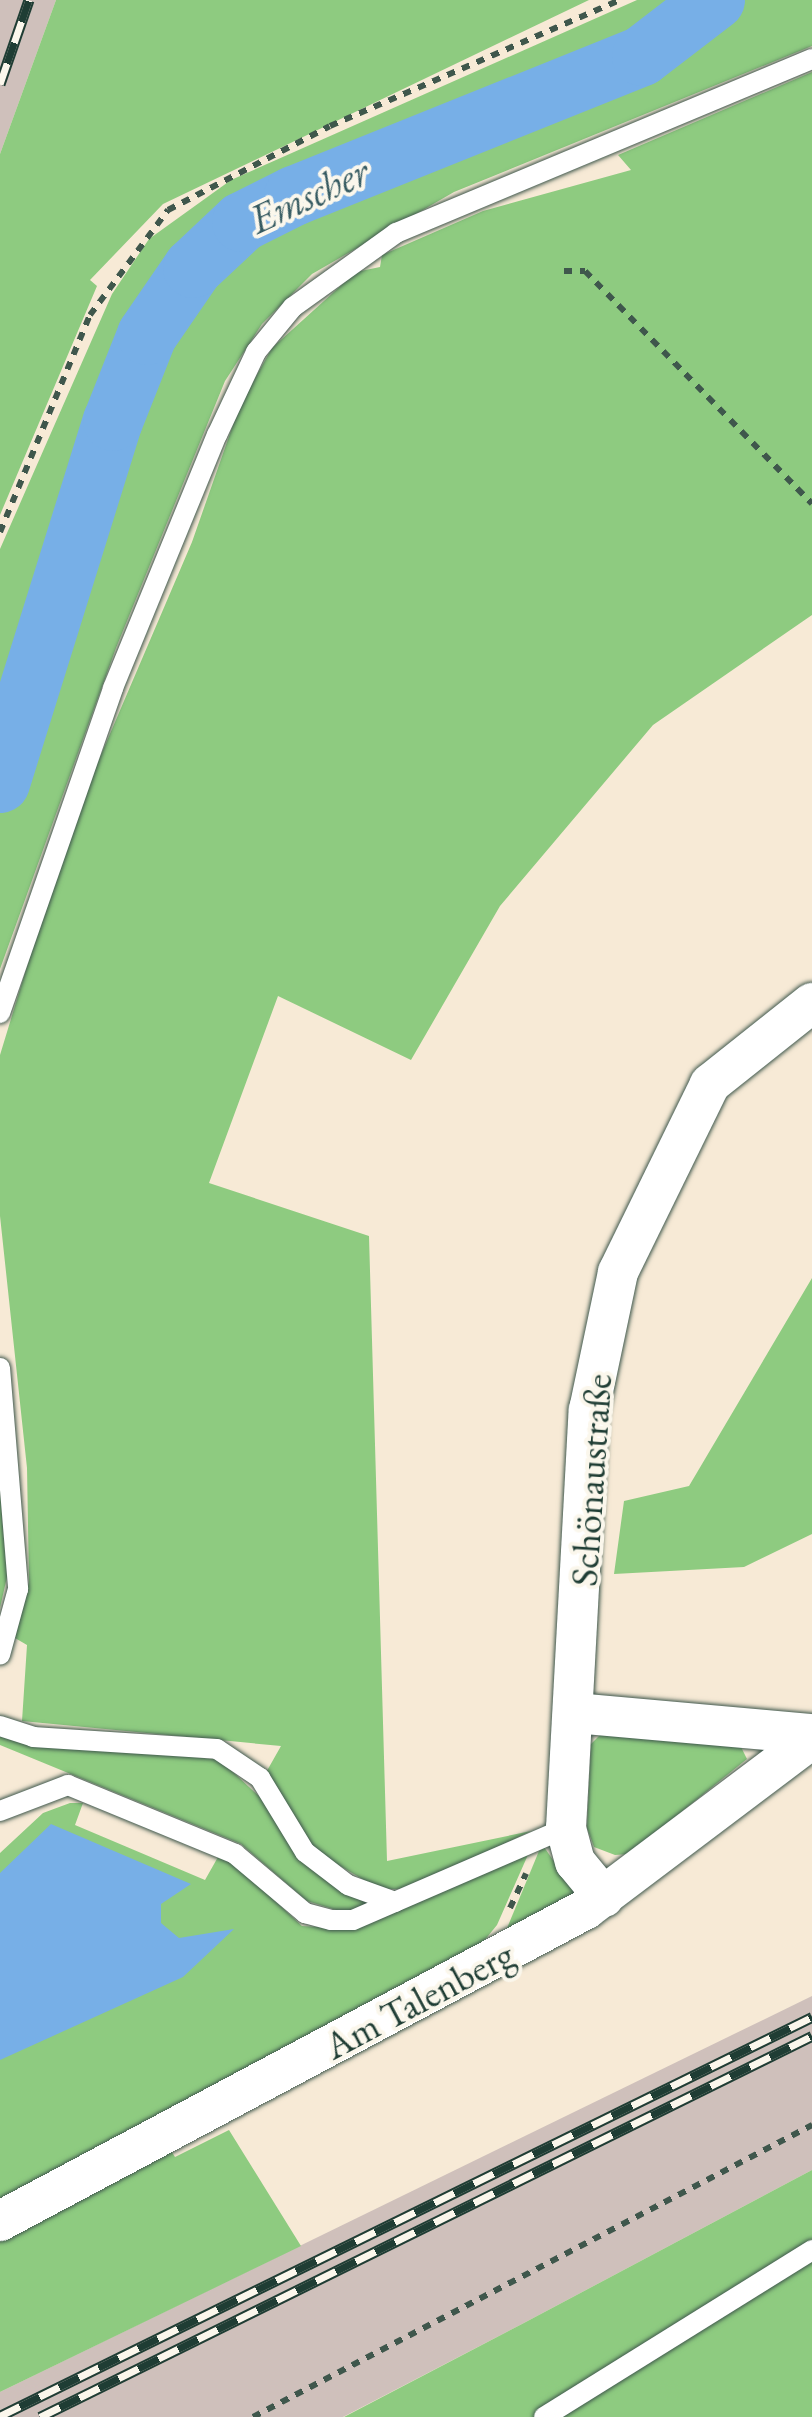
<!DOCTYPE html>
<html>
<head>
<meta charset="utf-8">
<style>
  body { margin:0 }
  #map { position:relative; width:812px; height:2417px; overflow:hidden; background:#f7ead6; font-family:"EB Garamond",serif }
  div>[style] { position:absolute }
  .industrial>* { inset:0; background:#cfc0bb }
  .green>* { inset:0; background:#8ecb80 }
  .water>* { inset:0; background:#77afe7 }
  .river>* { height:60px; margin:-30px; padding:0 30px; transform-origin:30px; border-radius:30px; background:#77afe7 }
  .path>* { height:6px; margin-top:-3px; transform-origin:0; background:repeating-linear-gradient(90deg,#3f574c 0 8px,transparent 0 16px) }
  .roads { filter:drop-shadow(0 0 2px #3f574c) drop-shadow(0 0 2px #3f574c) }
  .lane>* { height:20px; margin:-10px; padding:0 10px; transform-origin:10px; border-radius:10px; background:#fff }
  .street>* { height:40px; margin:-20px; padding:0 20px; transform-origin:20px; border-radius:20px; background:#fff }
  .rail>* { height:11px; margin-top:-5.5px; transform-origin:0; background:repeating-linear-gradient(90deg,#fbf7ec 0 22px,#1f3d34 0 44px); box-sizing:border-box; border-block:2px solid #1f3d34 }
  span { translate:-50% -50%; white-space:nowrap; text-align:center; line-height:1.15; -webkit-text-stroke:8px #fbf7ec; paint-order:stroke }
  .street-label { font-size:38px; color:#1f3d34 }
  .water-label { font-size:40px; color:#355a61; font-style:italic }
</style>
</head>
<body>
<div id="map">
  <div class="industrial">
    <i style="clip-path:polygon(0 0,56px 0,0 154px)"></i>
    <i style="clip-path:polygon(812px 1996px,812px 2170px,522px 2324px,343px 2417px,0 2417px,0 2392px)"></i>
  </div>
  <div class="green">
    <i style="clip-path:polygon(56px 0,589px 0,163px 204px,90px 280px,97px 286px,0 515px,0 154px)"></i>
    <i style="clip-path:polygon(637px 0,812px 0,812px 46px,454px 192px,312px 274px,262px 324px,225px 381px,116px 648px,0 969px,0 549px,112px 294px,149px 239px,231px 180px)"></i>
    <i style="clip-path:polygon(812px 72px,812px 615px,653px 725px,500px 906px,411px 1060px,278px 996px,209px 1183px,369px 1236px,387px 1861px,531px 1831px,409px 1889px,379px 1889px,310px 1848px,264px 1776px,281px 1746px,22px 1721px,27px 1645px,15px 1638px,29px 1582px,27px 1468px,0 1216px,0 1055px,68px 832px,192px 542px,240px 405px,272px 348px,356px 272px,380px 267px,382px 255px,483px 211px,631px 170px,618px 155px)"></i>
    <i style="clip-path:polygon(812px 1278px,812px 1534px,744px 1567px,614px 1574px,624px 1501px,689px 1486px)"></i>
    <i style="clip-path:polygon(0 1490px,7px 1577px,0 1608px)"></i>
    <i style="clip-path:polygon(601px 1734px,739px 1743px,747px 1759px,629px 1854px,615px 1855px,594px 1847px,587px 1828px,591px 1744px)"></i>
    <i style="clip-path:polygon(0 1735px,220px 1760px,373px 1902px,346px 1913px,307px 1901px,241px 1844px,0 1745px)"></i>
    <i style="clip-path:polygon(70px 1803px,83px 1803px,75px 1825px,205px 1880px,218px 1857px,232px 1861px,302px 1926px,335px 1928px,531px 1848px,497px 1925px,470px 1958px,0 2211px,0 1853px,43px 1813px)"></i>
    <i style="clip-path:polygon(544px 1847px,576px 1893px,500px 1945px,539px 1851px)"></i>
    <i style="clip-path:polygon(229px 2130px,301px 2246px,0 2392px,0 2229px,166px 2143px,175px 2157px)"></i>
    <i style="clip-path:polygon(812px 2170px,812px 2417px,344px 2417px,522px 2324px)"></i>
  </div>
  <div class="water">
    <i style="clip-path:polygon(51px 1824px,191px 1884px,161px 1904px,161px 1923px,179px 1938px,234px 1929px,183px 1977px,0 2060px,0 1873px)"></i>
  </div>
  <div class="river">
    <i style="left:0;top:783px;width:379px;rotate:-72.7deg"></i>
    <i style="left:113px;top:421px;width:92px;rotate:-68.4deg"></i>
    <i style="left:147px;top:335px;width:81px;rotate:-55.5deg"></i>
    <i style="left:193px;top:268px;width:67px;rotate:-43.2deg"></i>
    <i style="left:242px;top:222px;width:58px;rotate:-26.6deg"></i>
    <i style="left:294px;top:196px;width:375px;rotate:-21.9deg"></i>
    <i style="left:642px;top:56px;width:92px;rotate:-37.5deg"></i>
  </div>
  <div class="path">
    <i style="left:564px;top:271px;width:21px"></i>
    <i style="left:585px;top:271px;width:325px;rotate:45.7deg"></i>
    <i style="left:0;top:532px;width:235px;rotate:-67.5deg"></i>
    <i style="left:90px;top:315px;width:131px;rotate:-53.4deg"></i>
    <i style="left:168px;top:210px;width:182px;rotate:-27.4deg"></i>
    <i style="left:330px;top:126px;width:316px;rotate:-23.5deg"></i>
    <i style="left:510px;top:1908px;width:38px;rotate:-65deg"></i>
    <i style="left:253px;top:2417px;width:631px;rotate:-27.58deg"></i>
  </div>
  <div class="roads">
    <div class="lane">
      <i style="left:0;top:1013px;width:344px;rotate:-70.8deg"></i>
      <i style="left:113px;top:688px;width:274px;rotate:-67.7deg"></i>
      <i style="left:217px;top:435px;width:92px;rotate:-64.8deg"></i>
      <i style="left:256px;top:352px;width:58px;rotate:-50.6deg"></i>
      <i style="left:293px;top:307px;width:127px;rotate:-35.7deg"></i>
      <i style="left:396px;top:233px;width:451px;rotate:-22.7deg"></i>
      <i style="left:0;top:1368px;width:222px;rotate:85.3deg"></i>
      <i style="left:18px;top:1589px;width:68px;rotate:105.3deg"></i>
      <i style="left:0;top:1726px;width:35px;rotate:18deg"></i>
      <i style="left:33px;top:1737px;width:184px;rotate:3.7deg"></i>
      <i style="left:217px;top:1749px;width:52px;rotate:34deg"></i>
      <i style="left:260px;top:1778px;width:87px;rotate:58.7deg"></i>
      <i style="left:305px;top:1852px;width:54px;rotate:37.5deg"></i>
      <i style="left:348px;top:1885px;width:50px;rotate:19.9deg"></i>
      <i style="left:0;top:1811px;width:73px;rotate:-20.9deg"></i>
      <i style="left:68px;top:1785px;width:181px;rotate:22.4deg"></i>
      <i style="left:235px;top:1854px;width:92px;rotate:40.1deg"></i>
      <i style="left:305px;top:1913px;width:27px;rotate:15deg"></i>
      <i style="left:331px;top:1920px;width:22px"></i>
      <i style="left:353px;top:1920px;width:232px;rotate:-23.4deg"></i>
      <i style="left:544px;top:2417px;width:316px;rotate:-31.9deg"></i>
    </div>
    <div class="street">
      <i style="left:575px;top:1713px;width:238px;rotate:5.1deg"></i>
      <i style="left:604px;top:1897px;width:45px;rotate:-129.6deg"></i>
      <i style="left:575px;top:1862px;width:35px;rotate:-105deg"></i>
      <i style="left:566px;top:1828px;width:419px;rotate:-86.9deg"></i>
      <i style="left:589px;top:1410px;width:141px;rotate:-78.1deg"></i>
      <i style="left:618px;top:1272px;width:209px;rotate:-63.9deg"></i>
      <i style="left:710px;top:1084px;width:130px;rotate:-38.5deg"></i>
      <i style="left:0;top:2221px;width:664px;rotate:-28.03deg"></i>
      <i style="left:586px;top:1909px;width:283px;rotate:-37deg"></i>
    </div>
  </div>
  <div class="rail">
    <i style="left:0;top:84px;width:89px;rotate:-71deg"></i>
    <i style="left:0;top:2416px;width:905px;rotate:-26.17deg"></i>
    <i style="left:40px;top:2417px;width:861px;rotate:-26.27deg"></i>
  </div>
  <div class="street-label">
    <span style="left:591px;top:1480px;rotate:-86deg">Schönaustraße</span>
    <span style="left:419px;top:2000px;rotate:-28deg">Am Talenberg</span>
  </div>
  <div class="water-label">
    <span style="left:309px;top:195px;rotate:-25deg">Emscher</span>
  </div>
</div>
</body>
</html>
